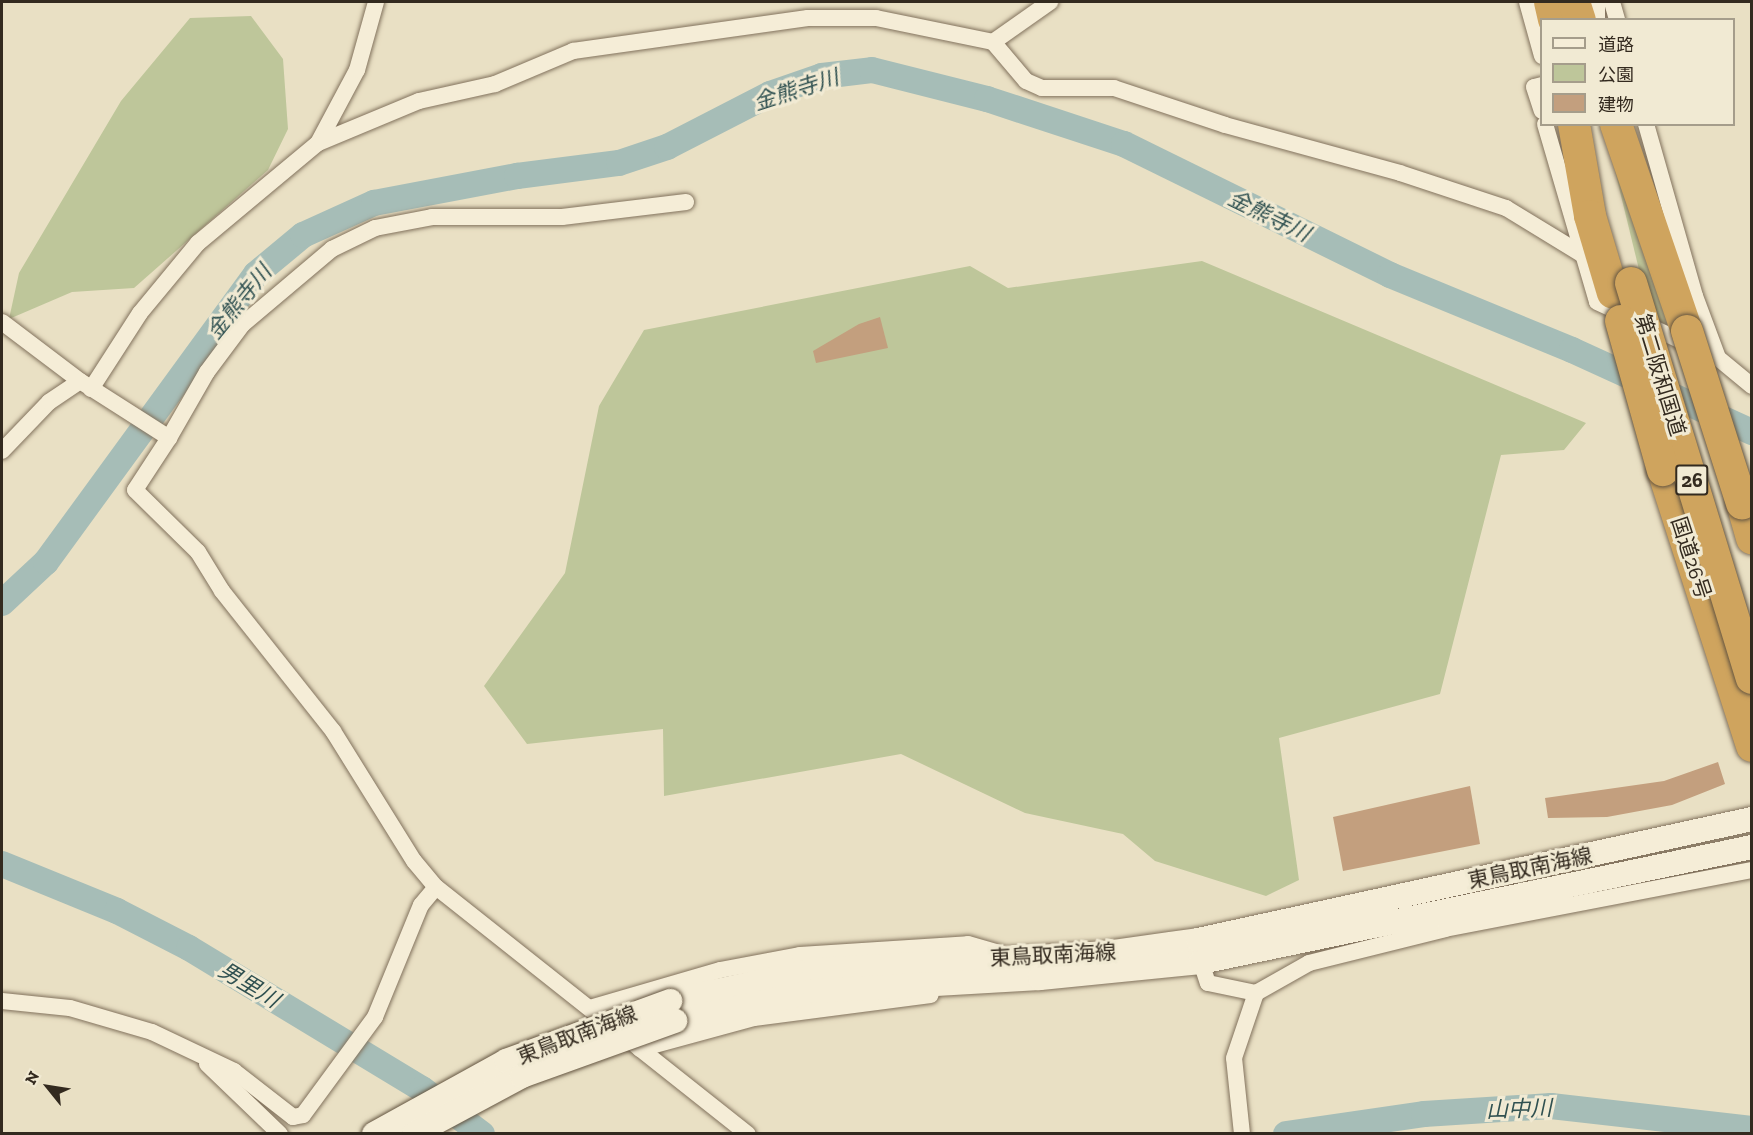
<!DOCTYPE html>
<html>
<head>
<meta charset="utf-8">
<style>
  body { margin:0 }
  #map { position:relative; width:1753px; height:1135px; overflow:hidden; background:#e9e0c4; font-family:"Zilla Slab","Noto Sans JP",serif }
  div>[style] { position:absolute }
  .green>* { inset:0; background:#bec69a }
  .river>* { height:26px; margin:-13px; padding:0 13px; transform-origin:13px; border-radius:13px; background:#a6bdb7 }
  .building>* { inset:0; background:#c39f7e }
  .roads { filter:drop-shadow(0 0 2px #82725d) drop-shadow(0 0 2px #82725d) }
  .street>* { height:16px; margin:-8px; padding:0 8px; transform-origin:8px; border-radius:8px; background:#f5edd7 }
  .secondary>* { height:24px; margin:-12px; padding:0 12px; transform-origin:12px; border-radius:12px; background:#f5edd7 }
  .highway>* { height:32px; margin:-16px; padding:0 16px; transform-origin:16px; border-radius:16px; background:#cfa45e }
  .bridges { filter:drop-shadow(0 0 2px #635440) drop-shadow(0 0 2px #635440) }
  .secondary-bridge>* { height:24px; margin:-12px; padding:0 12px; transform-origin:12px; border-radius:12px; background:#f5edd7 }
  .highway-bridge>* { height:32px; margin:-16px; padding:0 16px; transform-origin:16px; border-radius:16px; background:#cfa45e }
  span { translate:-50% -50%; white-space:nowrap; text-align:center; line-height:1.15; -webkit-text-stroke:6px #f1ead3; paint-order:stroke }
  .shield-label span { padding:2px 4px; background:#f1ead3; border:2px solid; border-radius:4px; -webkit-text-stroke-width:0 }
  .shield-label { font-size:20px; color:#332a1f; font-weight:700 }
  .street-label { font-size:21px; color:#332a1f }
  .water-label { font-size:22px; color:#305151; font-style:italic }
  .frame { position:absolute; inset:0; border:3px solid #332a1f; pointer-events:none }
  .legend { position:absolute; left:1540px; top:18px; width:195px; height:108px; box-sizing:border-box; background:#f1ead3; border:2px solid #a59d8b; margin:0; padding:8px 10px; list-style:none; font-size:18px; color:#332a1f }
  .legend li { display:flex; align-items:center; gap:12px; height:30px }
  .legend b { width:30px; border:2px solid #a59d8b }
  .north { position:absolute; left:18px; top:1057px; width:60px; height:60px; -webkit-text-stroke:4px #f1ead3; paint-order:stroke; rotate:300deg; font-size:16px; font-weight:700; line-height:24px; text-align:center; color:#332a1f }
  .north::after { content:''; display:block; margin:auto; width:21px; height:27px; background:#332a1f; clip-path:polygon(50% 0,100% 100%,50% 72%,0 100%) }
</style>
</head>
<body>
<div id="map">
  <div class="green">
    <i style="clip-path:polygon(251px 16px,283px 59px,288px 129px,268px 170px,134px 288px,72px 292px,9px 319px,19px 273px,121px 101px,190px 18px)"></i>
    <i style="clip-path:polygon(1607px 138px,1671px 327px,1659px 321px,1642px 282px)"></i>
    <i style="clip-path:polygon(1202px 261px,1586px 423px,1564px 450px,1501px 455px,1440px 694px,1279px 738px,1299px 880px,1266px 896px,1155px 861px,1123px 834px,1025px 813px,901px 754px,664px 796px,663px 729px,527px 744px,484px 686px,565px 573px,599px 406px,644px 330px,970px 266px,1008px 288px)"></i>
  </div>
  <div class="river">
    <i style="left:2px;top:603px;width:60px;rotate:-43deg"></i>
    <i style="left:46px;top:562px;width:356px;rotate:-53.9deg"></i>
    <i style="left:256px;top:274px;width:61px;rotate:-39.7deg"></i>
    <i style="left:303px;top:235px;width:78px;rotate:-24.3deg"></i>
    <i style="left:374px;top:203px;width:146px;rotate:-10.7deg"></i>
    <i style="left:517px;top:176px;width:103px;rotate:-7.3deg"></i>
    <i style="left:619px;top:163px;width:51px;rotate:-18.4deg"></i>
    <i style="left:667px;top:147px;width:116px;rotate:-27.2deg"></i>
    <i style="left:770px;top:94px;width:55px;rotate:-19.1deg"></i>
    <i style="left:822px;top:76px;width:50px;rotate:-6.8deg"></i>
    <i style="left:872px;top:70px;width:119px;rotate:14.2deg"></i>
    <i style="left:987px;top:99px;width:144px;rotate:18.2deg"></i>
    <i style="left:1124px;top:144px;width:297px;rotate:26.2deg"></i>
    <i style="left:1390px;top:275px;width:197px;rotate:22.4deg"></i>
    <i style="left:1572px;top:350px;width:198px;rotate:24.5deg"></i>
    <i style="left:2px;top:864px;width:124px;rotate:22.2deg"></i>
    <i style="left:117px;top:911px;width:81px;rotate:27.2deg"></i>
    <i style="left:189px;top:948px;width:272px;rotate:31.2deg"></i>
    <i style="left:422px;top:1089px;width:75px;rotate:36.9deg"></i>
    <i style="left:1286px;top:1134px;width:139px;rotate:-8.2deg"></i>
    <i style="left:1424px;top:1114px;width:127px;rotate:-3.6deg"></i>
    <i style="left:1551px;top:1106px;width:202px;rotate:6.5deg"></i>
  </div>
  <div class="building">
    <i style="clip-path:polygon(880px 317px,888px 348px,816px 363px,813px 351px,859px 324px)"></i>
    <i style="clip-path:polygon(1718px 762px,1725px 784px,1672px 805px,1607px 817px,1548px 818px,1545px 798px,1664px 781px)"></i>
    <i style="clip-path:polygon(1470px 786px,1480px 844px,1343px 871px,1333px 817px)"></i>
  </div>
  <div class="roads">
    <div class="street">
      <i style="left:1527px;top:2px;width:56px;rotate:74.5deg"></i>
      <i style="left:1597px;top:2px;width:18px;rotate:90deg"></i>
      <i style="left:1612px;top:2px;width:19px;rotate:74deg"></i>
      <i style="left:993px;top:42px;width:70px;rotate:-35.1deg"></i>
      <i style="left:1542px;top:85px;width:8px;rotate:166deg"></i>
      <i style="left:1534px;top:87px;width:25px;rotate:72deg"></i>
      <i style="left:1545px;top:124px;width:185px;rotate:73.7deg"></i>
      <i style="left:1597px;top:302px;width:133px;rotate:24.8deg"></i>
      <i style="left:1718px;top:358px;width:44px;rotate:39.5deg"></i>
      <i style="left:1646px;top:124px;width:179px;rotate:74.1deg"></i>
      <i style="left:1695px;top:296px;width:66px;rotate:69.6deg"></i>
      <i style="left:318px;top:143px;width:83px;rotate:-61.9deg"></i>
      <i style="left:357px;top:70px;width:71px;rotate:-74.4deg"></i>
      <i style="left:2px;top:322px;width:98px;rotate:37.1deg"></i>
      <i style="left:80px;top:381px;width:106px;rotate:32.6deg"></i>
      <i style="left:169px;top:438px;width:62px;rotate:123.2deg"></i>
      <i style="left:135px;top:490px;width:88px;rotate:44.5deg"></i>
      <i style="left:198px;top:552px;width:46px;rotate:58.4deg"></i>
      <i style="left:222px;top:591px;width:179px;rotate:51.6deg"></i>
      <i style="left:333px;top:731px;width:153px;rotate:58.1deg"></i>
      <i style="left:414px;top:861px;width:34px;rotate:50deg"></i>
      <i style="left:436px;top:887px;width:398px;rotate:38.4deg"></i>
      <i style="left:91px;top:389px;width:90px;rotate:-57.2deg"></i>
      <i style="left:140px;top:313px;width:91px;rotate:-50.4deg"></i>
      <i style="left:198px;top:243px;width:156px;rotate:-39.8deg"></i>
      <i style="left:318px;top:143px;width:109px;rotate:-22.6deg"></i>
      <i style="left:419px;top:101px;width:78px;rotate:-12.6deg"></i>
      <i style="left:495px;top:84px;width:85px;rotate:-22.9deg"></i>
      <i style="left:573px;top:51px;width:237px;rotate:-8deg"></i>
      <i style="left:808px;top:18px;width:68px"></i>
      <i style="left:876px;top:18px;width:119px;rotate:11.6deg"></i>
      <i style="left:993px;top:42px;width:51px;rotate:49.8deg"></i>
      <i style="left:1026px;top:81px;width:17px;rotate:24deg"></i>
      <i style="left:1042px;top:88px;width:72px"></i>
      <i style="left:1114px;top:88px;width:117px;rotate:18.4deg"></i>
      <i style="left:1225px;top:125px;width:181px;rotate:15.3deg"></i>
      <i style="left:1400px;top:173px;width:112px;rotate:18.3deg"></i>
      <i style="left:1506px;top:208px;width:90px;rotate:31.4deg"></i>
      <i style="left:169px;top:438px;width:76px;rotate:-60.1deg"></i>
      <i style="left:207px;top:372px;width:59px;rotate:-53.3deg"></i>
      <i style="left:242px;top:325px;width:118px;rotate:-40.2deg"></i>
      <i style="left:332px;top:249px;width:48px;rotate:-26deg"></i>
      <i style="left:375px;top:228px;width:58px;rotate:-10.9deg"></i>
      <i style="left:432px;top:217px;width:130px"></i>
      <i style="left:562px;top:217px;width:125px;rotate:-6.9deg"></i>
      <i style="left:2px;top:451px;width:68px;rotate:-46.2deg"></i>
      <i style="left:49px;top:402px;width:37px;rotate:-34deg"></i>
      <i style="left:1201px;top:962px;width:22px;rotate:72deg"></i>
      <i style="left:1208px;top:983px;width:49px;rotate:11.8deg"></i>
      <i style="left:1256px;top:993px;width:61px;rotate:-29.5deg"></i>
      <i style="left:1309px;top:963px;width:140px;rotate:-14deg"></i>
      <i style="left:1445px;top:929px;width:313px;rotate:-10.9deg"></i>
      <i style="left:2px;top:1001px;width:68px;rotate:5.9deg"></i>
      <i style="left:70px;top:1008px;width:85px;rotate:16.3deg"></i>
      <i style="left:152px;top:1032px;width:91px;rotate:25.4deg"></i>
      <i style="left:234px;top:1071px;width:75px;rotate:37.9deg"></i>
      <i style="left:293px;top:1117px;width:10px;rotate:-11deg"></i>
      <i style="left:303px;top:1115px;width:122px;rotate:-53.7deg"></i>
      <i style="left:375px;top:1017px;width:121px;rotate:-67.7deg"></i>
      <i style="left:421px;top:905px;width:23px;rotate:-50deg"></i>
      <i style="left:590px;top:1008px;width:135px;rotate:-16.3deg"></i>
      <i style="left:720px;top:970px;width:81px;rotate:-10.6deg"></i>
      <i style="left:800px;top:955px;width:168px;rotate:-3.7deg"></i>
      <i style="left:968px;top:944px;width:36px;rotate:16deg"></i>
      <i style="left:640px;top:1049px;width:118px;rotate:-15.2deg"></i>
      <i style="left:754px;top:1018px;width:178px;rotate:-7.4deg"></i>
      <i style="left:207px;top:1064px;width:101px;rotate:43.8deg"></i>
      <i style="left:1242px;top:1134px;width:76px;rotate:-96deg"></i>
      <i style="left:1234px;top:1058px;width:69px;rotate:-71.3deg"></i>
    </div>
    <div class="secondary">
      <i style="left:670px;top:1001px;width:147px;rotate:-12.1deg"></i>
      <i style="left:814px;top:970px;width:293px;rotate:-3.3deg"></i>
      <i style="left:1107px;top:953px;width:92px;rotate:-8.1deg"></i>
      <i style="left:1198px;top:940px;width:567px;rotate:-12.32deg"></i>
      <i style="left:675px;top:1021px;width:143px;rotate:-12.1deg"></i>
      <i style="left:815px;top:991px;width:225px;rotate:-3.3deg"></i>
      <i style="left:1040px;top:978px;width:162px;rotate:-5.7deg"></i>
      <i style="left:1201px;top:962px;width:563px;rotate:-11.79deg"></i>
    </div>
    <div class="highway">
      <i style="left:1550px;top:2px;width:18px;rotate:77deg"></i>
      <i style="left:1574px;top:2px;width:19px;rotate:72deg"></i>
      <i style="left:1574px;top:124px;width:93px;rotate:80.1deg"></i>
      <i style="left:1590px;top:216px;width:80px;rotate:73.4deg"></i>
      <i style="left:1616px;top:124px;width:219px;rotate:71.1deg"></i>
      <i style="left:1663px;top:470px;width:290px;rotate:72.1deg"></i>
      <i style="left:1742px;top:503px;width:37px;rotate:74deg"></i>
    </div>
  </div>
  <div class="bridges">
    <div class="secondary-bridge">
      <i style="left:374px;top:1134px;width:151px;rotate:-28.9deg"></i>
      <i style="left:506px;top:1061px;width:175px;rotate:-20.1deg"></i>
      <i style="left:414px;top:1134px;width:123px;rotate:-28.2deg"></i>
      <i style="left:522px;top:1076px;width:163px;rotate:-19.8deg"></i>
    </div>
    <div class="highway-bridge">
      <i style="left:1631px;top:283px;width:413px;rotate:73deg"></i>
      <i style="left:1621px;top:321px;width:155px;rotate:74.3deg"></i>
      <i style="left:1687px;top:331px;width:181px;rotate:72.3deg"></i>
    </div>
  </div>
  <div class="shield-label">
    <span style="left:1692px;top:480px">26</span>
  </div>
  <div class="street-label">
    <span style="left:1660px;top:375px;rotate:73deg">第二阪和国道</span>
    <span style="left:1691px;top:558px;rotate:72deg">国道26号</span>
    <span style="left:1530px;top:868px;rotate:-12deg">東鳥取南海線</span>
    <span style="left:1053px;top:955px;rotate:-3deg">東鳥取南海線</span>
    <span style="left:577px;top:1035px;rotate:-21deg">東鳥取南海線</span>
  </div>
  <div class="water-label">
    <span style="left:796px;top:90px;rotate:-18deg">金熊寺川</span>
    <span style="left:1269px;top:216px;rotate:26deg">金熊寺川</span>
    <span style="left:239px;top:302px;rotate:-51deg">金熊寺川</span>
    <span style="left:249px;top:985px;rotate:31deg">男里川</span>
    <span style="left:1519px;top:1109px;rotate:-2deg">山中川</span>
  </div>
  <div class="frame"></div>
  <ul class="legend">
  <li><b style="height:8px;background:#f5edd7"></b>道路</li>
  <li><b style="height:16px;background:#bec69a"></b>公園</li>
  <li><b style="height:16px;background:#c39f7e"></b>建物</li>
  </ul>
  <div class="north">N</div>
</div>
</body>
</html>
